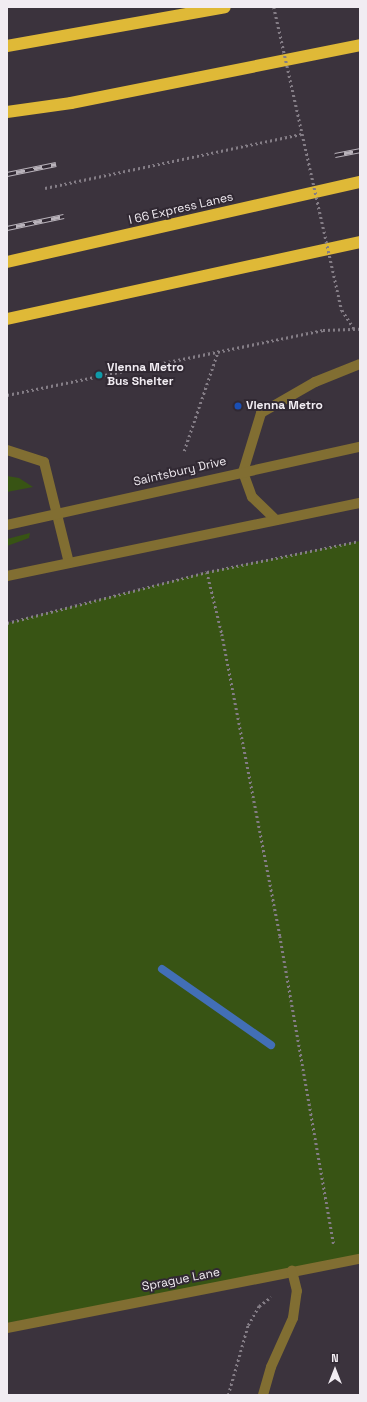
<!DOCTYPE html>
<html>
<head>
<meta charset="utf-8">
<style>
  body { margin:0 }
  #map { position:relative; width:367px; height:1402px; overflow:hidden; background:#3b333d; font-family:"Space Grotesk",sans-serif }
  div>[style] { position:absolute }
  .green>* { inset:0; background:#385414 }
  .stream>* { height:8px; margin:-4px; padding:0 4px; transform-origin:4px; border-radius:4px; background:#426fb6 }
  .path>* { height:2.5px; margin-top:-1.25px; transform-origin:0; background:repeating-linear-gradient(90deg,#847d86 0 2px,transparent 0 5px) }
  .minor>* { height:10px; margin:-5px; padding:0 5px; transform-origin:5px; border-radius:5px; background:#816e32 }
  .highway>* { height:12px; margin:-6px; padding:0 6px; transform-origin:6px; border-radius:6px; background:#dfb937 }
  .rail>* { height:4.5px; margin-top:-2.25px; transform-origin:0; background:repeating-linear-gradient(90deg,#312933 0 9px,#b8b2ba 0 18px); box-sizing:border-box; border-block:1px solid #b8b2ba }
  .path-bridge>* { height:2.5px; margin-top:-1.25px; transform-origin:0; background:repeating-linear-gradient(90deg,#847d86 0 2px,transparent 0 5px) }
  .dots>* { width:11px; height:11px; translate:-50% -50%; box-sizing:border-box; border:2px solid #312933; border-radius:50% }
  span { translate:-50% -50%; white-space:nowrap; text-align:center; line-height:1.15; -webkit-text-stroke:4px #312933; paint-order:stroke }
  .street-label { font-size:12px; color:#f1ecf2 }
  .poi-label { font-size:12px; color:#f1ecf2; font-weight:700 }
  .left { translate:0 -50%; text-align:left }
  .frame { position:absolute; inset:0; border:8px solid #f1ecf2; pointer-events:none }
  .north { position:absolute; left:315px; top:1350px; width:40px; height:40px; -webkit-text-stroke:3px #312933; paint-order:stroke; rotate:0deg; font-size:11px; font-weight:700; line-height:16px; text-align:center; color:#f1ecf2 }
  .north::after { content:''; display:block; margin:auto; width:14px; height:18px; background:#f1ecf2; clip-path:polygon(50% 0,100% 100%,50% 72%,0 100%) }
</style>
</head>
<body>
<div id="map">
  <div class="green">
    <i style="clip-path:polygon(7px 476px,19px 478px,33px 487px,7px 492px)"></i>
    <i style="clip-path:polygon(30px 533px,29px 538px,7px 546px,7px 539px)"></i>
    <i style="clip-path:polygon(360px 541px,360px 1259px,7px 1323px,7px 623px,207px 572px)"></i>
  </div>
  <div class="stream">
    <i style="left:162px;top:969px;width:133px;rotate:34.9deg"></i>
  </div>
  <div class="path">
    <i style="left:45px;top:188px;width:262px;rotate:-11.9deg"></i>
    <i style="left:342px;top:310px;width:24px;rotate:57deg"></i>
    <i style="left:7px;top:395px;width:323px;rotate:-11.6deg"></i>
    <i style="left:323px;top:330px;width:37px;rotate:-2deg"></i>
    <i style="left:184px;top:451px;width:106px;rotate:-71.2deg"></i>
    <i style="left:207px;top:572px;width:64px;rotate:76.4deg"></i>
    <i style="left:222px;top:634px;width:308px;rotate:79.1deg"></i>
    <i style="left:280px;top:936px;width:314px;rotate:80.1deg"></i>
    <i style="left:7px;top:623px;width:206px;rotate:-14.3deg"></i>
    <i style="left:207px;top:572px;width:156px;rotate:-11.5deg"></i>
    <i style="left:228px;top:1395px;width:73px;rotate:-74.1deg"></i>
    <i style="left:248px;top:1325px;width:22px;rotate:-60deg"></i>
    <i style="left:259px;top:1306px;width:15px;rotate:-37deg"></i>
  </div>
  <div class="minor">
    <i style="left:7px;top:450px;width:39px;rotate:18deg"></i>
    <i style="left:44px;top:462px;width:104px;rotate:76.1deg"></i>
    <i style="left:276px;top:520px;width:33px;rotate:-136deg"></i>
    <i style="left:252px;top:497px;width:27px;rotate:-110deg"></i>
    <i style="left:243px;top:472px;width:62px;rotate:-73deg"></i>
    <i style="left:261px;top:413px;width:62px;rotate:-29.9deg"></i>
    <i style="left:315px;top:382px;width:48px;rotate:-21.8deg"></i>
    <i style="left:7px;top:525px;width:362px;rotate:-12.5deg"></i>
    <i style="left:7px;top:576px;width:360px;rotate:-11.7deg"></i>
    <i style="left:7px;top:1328px;width:360px;rotate:-11.1deg"></i>
    <i style="left:263px;top:1395px;width:29px;rotate:-74deg"></i>
    <i style="left:271px;top:1367px;width:54px;rotate:-65.8deg"></i>
    <i style="left:293px;top:1318px;width:27px;rotate:-82deg"></i>
    <i style="left:297px;top:1291px;width:21px;rotate:-104deg"></i>
  </div>
  <div class="highway">
    <i style="left:7px;top:46px;width:221px;rotate:-10.1deg"></i>
    <i style="left:7px;top:112px;width:65px;rotate:-8deg"></i>
    <i style="left:71px;top:103px;width:295px;rotate:-11.3deg"></i>
    <i style="left:7px;top:262px;width:362px;rotate:-12.8deg"></i>
    <i style="left:7px;top:319px;width:361px;rotate:-12.3deg"></i>
  </div>
  <div class="rail">
    <i style="left:335px;top:155px;width:25px;rotate:-11deg"></i>
    <i style="left:7px;top:174px;width:50px;rotate:-11.5deg"></i>
    <i style="left:7px;top:228px;width:58px;rotate:-11.9deg"></i>
  </div>
  <div class="path-bridge">
    <i style="left:274px;top:7px;width:311px;rotate:77.4deg"></i>
  </div>
  <div class="dots">
    <i style="left:99px;top:375px;background:#0f9aa8"></i>
    <i style="left:238px;top:406px;background:#1a4fb4"></i>
  </div>
  <div class="street-label">
    <span style="left:181px;top:209px;rotate:-13deg">I 66 Express Lanes</span>
    <span style="left:180px;top:472px;rotate:-13deg">Saintsbury Drive</span>
    <span style="left:181px;top:1280px;rotate:-11deg">Sprague Lane</span>
  </div>
  <div class="poi-label">
    <span class="left" style="left:107px;top:375px">Vienna Metro<br>Bus Shelter</span>
    <span class="left" style="left:246px;top:406px">Vienna Metro</span>
  </div>
  <div class="frame"></div>
  <div class="north">N</div>
</div>
</body>
</html>
